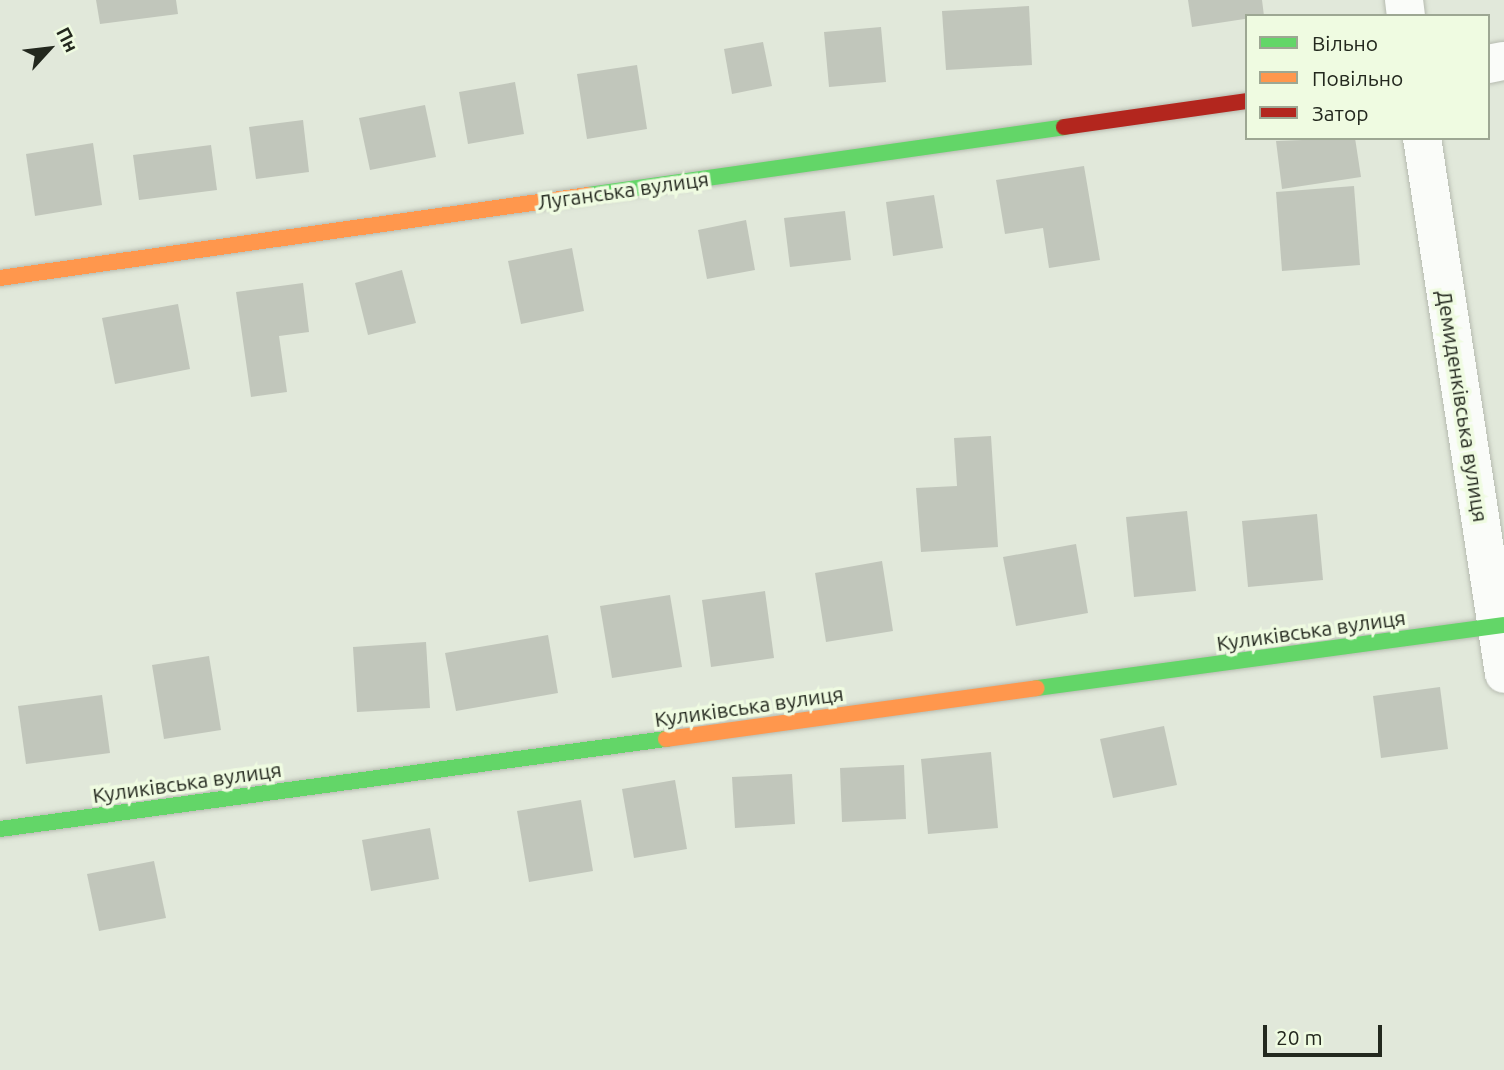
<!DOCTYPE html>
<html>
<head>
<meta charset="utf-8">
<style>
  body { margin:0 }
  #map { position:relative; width:1504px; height:1070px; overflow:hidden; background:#e1e8da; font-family:Ubuntu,sans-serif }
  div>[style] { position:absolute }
  .building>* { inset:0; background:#c1c6bb }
  .roads { filter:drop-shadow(0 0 2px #b6bbb0) drop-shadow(0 0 2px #b6bbb0) }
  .street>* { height:38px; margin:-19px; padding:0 19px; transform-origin:19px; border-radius:19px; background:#fafcf9 }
  .fast>* { height:16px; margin:-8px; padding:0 8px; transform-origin:8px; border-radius:8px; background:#63d668 }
  .slow>* { height:16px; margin:-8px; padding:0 8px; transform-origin:8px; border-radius:8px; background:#ff974d }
  .jam>* { height:16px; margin:-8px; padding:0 8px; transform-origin:8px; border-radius:8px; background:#b3261e }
  span { translate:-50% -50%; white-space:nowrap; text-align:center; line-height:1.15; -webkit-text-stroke:7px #effbe1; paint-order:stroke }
  .street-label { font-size:21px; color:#23281e }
  .legend { position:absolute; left:1245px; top:14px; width:245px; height:126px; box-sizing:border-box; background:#effbe1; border:2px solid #9da793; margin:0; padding:9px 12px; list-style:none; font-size:21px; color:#23281e }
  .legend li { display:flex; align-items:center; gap:14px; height:35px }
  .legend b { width:35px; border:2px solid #9da793 }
  .north { position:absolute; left:14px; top:14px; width:70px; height:70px; -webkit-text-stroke:5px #effbe1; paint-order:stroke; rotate:63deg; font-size:19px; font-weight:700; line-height:28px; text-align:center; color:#23281e }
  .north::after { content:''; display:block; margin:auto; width:24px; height:32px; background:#23281e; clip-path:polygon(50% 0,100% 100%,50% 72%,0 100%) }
  .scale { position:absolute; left:1263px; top:1025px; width:119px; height:32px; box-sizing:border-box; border:4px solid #23281e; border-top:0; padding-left:9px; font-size:21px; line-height:24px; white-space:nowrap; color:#23281e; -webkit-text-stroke:5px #effbe1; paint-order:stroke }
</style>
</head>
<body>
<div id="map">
  <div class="building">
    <i style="clip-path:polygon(96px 0,176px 0,178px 14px,100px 24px)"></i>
    <i style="clip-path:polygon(1188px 0,1262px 0,1264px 16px,1192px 27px)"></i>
    <i style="clip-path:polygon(1029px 6px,1032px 65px,946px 70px,942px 11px)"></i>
    <i style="clip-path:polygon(881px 27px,886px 82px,829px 87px,824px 32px)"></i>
    <i style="clip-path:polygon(763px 42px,772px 86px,732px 94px,724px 49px)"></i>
    <i style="clip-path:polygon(637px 65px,647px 129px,587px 139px,577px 74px)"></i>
    <i style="clip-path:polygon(515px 82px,524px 134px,468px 144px,459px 92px)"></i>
    <i style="clip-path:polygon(425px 105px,436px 157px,370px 170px,359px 118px)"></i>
    <i style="clip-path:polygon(303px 120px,309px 172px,256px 179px,249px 127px)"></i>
    <i style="clip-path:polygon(1355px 138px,1361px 177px,1282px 189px,1276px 141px)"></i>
    <i style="clip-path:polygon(93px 143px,102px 205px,35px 216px,26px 154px)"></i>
    <i style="clip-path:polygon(211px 145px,217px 190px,139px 200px,133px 155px)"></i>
    <i style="clip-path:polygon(1084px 166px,1100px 260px,1049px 268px,1043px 228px,1005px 234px,996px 180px)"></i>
    <i style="clip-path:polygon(1354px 186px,1360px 265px,1282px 271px,1276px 192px)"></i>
    <i style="clip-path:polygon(934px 195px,943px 248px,893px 256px,886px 202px)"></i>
    <i style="clip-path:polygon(845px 211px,851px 260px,790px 267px,784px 218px)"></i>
    <i style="clip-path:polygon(746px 220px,755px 270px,707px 279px,698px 230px)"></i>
    <i style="clip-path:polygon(572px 248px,584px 311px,521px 324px,508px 261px)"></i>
    <i style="clip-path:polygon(402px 270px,416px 323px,368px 335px,355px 283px)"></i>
    <i style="clip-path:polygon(303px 283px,309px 332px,279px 336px,287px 392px,251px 397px,236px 292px)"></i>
    <i style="clip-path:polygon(178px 304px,190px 369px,115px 384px,102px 318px)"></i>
    <i style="clip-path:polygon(991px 436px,998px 547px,921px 552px,916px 488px,957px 486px,954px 438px)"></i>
    <i style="clip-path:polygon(1187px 511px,1196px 591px,1134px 597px,1126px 517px)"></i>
    <i style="clip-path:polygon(1317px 514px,1323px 580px,1248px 587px,1242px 521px)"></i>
    <i style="clip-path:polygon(1076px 544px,1088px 613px,1016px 626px,1003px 557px)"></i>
    <i style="clip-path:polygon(882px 561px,893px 631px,826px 642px,815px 573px)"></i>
    <i style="clip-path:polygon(765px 591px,774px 658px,711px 667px,702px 600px)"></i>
    <i style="clip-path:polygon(670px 595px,682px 667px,612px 678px,600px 606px)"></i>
    <i style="clip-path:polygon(548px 635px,558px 693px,456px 711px,445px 653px)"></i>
    <i style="clip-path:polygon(426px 642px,430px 708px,357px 712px,353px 647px)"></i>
    <i style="clip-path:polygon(209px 656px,221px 730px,164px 739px,152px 665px)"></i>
    <i style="clip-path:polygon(1440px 687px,1448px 749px,1381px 758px,1373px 696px)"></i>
    <i style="clip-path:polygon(102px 695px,110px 753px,26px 764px,18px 706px)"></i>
    <i style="clip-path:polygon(1164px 726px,1177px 785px,1113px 798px,1100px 739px)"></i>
    <i style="clip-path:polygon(991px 752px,998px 828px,928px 834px,921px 759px)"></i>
    <i style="clip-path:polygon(904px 765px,906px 819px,842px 822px,840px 768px)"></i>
    <i style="clip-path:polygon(792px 774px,795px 824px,735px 828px,732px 777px)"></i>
    <i style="clip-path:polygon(675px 780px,687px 849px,634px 858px,622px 789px)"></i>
    <i style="clip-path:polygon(581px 800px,593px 871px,529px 882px,517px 811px)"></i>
    <i style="clip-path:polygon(430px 828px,439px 879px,371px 891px,362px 840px)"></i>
    <i style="clip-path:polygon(154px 861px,166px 918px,99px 931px,87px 874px)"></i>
  </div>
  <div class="roads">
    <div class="street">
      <i style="left:1404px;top:0;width:16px;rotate:83deg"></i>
      <i style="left:1488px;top:64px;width:16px;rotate:-11deg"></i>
      <i style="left:1422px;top:138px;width:542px;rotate:81.3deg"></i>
    </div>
    <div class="fast">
      <i style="left:588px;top:195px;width:481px;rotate:-8.1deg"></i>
      <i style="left:1037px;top:688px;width:471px;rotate:-7.7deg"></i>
      <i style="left:0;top:829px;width:672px;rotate:-7.7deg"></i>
    </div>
    <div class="slow">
      <i style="left:0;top:278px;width:594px;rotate:-8.03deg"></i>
      <i style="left:666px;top:739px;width:374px;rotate:-7.8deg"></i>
    </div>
    <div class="jam">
      <i style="left:1064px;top:127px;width:185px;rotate:-8.1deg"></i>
    </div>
  </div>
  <div class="street-label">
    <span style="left:623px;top:190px;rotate:-8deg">Луганська вулиця</span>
    <span style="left:1463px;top:406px;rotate:81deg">Демиденківська вулиця</span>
    <span style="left:1311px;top:630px;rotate:-8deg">Куликівська вулиця</span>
    <span style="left:749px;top:706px;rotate:-8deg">Куликівська вулиця</span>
    <span style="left:187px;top:782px;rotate:-8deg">Куликівська вулиця</span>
  </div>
  <ul class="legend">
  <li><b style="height:9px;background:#63d668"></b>Вільно</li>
  <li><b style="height:9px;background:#ff974d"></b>Повільно</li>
  <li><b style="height:9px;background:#b3261e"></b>Затор</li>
  </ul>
  <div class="north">Пн</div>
  <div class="scale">20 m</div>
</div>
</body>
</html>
